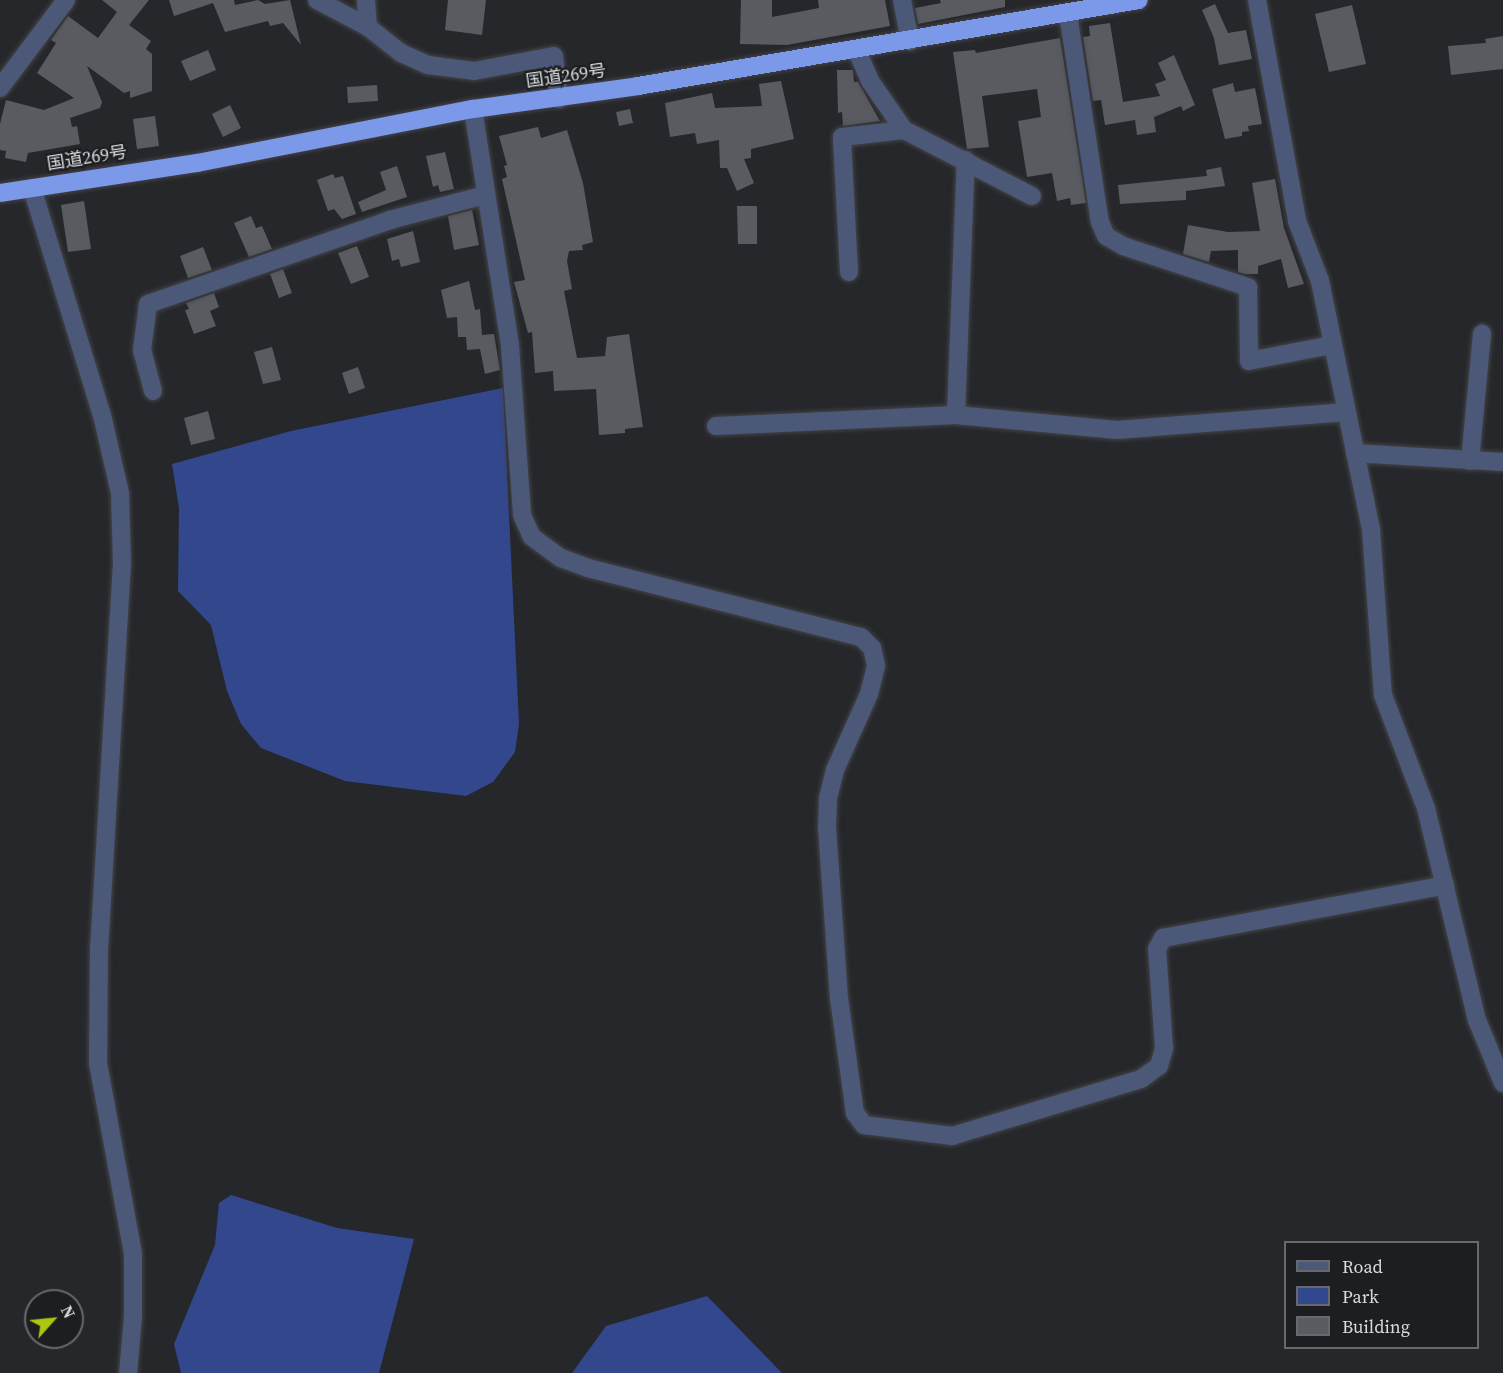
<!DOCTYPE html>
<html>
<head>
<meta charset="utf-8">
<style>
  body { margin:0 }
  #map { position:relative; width:1503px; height:1373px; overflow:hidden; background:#26272b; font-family:"Source Serif 4","Noto Sans JP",serif }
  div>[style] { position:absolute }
  .green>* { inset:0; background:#33478c }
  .building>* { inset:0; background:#595b60 }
  .roads { filter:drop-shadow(0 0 2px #424447) drop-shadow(0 0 2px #424447) }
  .minor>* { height:18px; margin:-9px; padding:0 9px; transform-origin:9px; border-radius:9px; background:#4c5878 }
  .highway>* { height:18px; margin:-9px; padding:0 9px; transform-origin:9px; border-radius:9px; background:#7c98e9 }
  span { translate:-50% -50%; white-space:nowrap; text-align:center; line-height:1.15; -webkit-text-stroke:4.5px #1c1e22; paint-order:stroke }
  .street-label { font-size:18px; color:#d8dadc }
  .legend { position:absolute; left:1284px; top:1241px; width:195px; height:108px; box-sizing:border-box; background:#1c1e22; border:2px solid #67696c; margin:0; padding:8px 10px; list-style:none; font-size:18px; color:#d8dadc }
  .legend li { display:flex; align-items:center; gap:12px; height:30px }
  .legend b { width:30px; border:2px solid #67696c }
  .north { position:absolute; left:24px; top:1289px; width:60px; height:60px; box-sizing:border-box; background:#1c1e22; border:2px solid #67696c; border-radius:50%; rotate:63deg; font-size:16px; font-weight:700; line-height:24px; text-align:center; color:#d8dadc }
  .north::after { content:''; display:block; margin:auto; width:21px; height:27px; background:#adc60e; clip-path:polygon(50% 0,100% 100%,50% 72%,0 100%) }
</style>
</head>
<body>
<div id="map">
  <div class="green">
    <i style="clip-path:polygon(503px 388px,519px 724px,515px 752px,493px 782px,466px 796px,345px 781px,261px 748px,241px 724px,227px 691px,211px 625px,178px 591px,179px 508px,172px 464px,291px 431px)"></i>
    <i style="clip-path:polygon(231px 1195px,337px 1228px,414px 1239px,379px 1373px,181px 1373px,174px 1344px,215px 1245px,219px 1203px)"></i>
    <i style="clip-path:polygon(707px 1296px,782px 1373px,572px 1373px,606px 1326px)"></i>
  </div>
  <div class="building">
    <i style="clip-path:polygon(102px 0,149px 0,129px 25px,151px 41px,146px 49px,152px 54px,152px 91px,130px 98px,130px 91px,124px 93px,87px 66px,102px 102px,100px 108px,70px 118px,72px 127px,77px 126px,80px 144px,28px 153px,26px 162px,5px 158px,6px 151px,0 150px,0 124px,6px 100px,44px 110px,74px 98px,37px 73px,56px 43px,51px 40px,68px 16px,98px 38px,117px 12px)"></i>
    <i style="clip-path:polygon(169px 0,234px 0,235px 5px,258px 0,265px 4px,290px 0,301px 45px,283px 23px,270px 26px,268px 21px,225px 32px,213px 3px,174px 16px)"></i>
    <i style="clip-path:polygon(448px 0,486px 0,482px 35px,445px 30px)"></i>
    <i style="clip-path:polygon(741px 0,772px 0,772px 17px,819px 8px,818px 0,885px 0,890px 26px,787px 45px,740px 44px)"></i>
    <i style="clip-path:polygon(940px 0,1005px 0,1005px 7px,918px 24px,915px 8px,941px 3px)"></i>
    <i style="clip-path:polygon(1215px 4px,1228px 33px,1246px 30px,1252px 59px,1219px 65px,1214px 38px,1202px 10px)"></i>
    <i style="clip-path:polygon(1352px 5px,1366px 64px,1329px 72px,1315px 14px)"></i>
    <i style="clip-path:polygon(1110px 23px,1123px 102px,1160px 96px,1155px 84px,1166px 80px,1158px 63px,1174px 55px,1195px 105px,1183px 111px,1181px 106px,1154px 117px,1156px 132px,1137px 135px,1135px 120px,1105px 125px,1101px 100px,1093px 101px,1083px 37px,1090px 36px,1089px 26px)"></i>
    <i style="clip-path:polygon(1503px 36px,1503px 69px,1451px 75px,1448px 46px,1486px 43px,1485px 39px)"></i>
    <i style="clip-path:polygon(1060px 38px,1086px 203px,1071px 205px,1070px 198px,1057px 201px,1052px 173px,1027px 177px,1018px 121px,1041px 117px,1037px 89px,982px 96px,989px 147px,967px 149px,953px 52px,975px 50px,976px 53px)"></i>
    <i style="clip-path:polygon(208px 50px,216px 70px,190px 81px,181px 61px)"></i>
    <i style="clip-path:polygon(837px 70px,853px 70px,854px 82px,858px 82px,880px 121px,843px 126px,842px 112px,838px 113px)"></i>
    <i style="clip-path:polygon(781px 81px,794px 139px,751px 149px,751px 158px,744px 159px,754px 183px,737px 191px,727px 168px,720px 168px,719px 140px,697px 144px,695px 133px,670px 137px,665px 103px,712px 93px,715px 108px,762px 106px,759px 84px)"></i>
    <i style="clip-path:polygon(1233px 83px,1235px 92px,1255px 88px,1262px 124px,1248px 126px,1249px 131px,1242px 132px,1242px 136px,1225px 139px,1212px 89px)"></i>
    <i style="clip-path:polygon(377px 85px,378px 101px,348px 103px,347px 87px)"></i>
    <i style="clip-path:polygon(230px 105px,241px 128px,223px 137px,212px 114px)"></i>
    <i style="clip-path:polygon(630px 109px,633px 123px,619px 126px,616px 112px)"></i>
    <i style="clip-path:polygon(155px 116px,159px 146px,137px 149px,133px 119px)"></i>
    <i style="clip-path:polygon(538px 127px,541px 138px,567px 130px,583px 183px,593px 242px,582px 245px,583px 250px,569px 251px,567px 261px,572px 289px,564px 291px,577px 358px,605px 356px,607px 337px,629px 334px,643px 427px,625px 429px,625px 433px,599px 435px,596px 389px,554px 391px,553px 371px,535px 373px,532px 332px,528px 333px,514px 282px,525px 280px,502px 179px,507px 177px,504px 166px,507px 165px,499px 136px)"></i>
    <i style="clip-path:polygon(445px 152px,454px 189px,440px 192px,438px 185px,433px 187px,426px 156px)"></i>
    <i style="clip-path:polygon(397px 166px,407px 197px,362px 212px,358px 202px,386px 190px,380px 172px)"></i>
    <i style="clip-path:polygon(1221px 167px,1225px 186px,1186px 191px,1186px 200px,1120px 204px,1118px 185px,1207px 176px,1206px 170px)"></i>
    <i style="clip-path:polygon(333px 174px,335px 178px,343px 176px,356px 214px,342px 219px,334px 209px,328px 211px,317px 180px)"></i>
    <i style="clip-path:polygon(1275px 179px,1284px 228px,1304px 284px,1288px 288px,1281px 259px,1258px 266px,1258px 274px,1245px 274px,1238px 272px,1238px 250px,1211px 251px,1209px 262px,1183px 254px,1188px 225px,1228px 232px,1260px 231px,1252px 183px)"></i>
    <i style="clip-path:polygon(84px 201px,91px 249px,68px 252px,61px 205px)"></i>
    <i style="clip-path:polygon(737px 206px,757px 206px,757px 244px,738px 244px)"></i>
    <i style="clip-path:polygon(472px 210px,479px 245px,454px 250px,448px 216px)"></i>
    <i style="clip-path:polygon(251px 216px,256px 228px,262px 226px,272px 249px,249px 257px,234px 223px)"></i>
    <i style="clip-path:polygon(413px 231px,420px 262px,401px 267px,399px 259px,392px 261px,387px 239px)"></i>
    <i style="clip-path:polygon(357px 246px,369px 277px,351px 284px,338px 253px)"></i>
    <i style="clip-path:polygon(203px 247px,212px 270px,188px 278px,180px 256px)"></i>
    <i style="clip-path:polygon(283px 269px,292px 293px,279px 298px,270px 274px)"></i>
    <i style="clip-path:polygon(469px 281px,475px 310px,480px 309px,482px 335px,494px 334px,500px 370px,485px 374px,480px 349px,467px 350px,466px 337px,458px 337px,457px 317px,447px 318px,441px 290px)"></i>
    <i style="clip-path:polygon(214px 293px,219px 307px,210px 311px,216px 326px,194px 334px,185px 310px,189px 309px,186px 303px)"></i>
    <i style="clip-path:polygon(272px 347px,281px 380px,263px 384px,254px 352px)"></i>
    <i style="clip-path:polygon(358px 367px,365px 388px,349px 394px,342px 373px)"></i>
    <i style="clip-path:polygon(208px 411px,215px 439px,191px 445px,184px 418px)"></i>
  </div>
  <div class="roads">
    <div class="minor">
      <i style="left:317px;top:0;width:58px;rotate:27.9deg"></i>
      <i style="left:368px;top:27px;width:42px;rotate:38.2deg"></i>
      <i style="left:401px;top:53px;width:30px;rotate:24deg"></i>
      <i style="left:428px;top:65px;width:46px;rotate:7.4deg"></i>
      <i style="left:474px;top:71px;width:81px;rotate:-10.6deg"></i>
      <i style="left:554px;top:56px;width:43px;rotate:83.4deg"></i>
      <i style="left:366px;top:0;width:27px;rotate:86deg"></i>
      <i style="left:902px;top:0;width:42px;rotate:79deg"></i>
      <i style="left:1257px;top:0;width:225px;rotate:79.7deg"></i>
      <i style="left:1297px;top:221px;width:64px;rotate:69deg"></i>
      <i style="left:1320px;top:281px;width:253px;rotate:78.4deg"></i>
      <i style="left:1371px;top:529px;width:166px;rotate:85.9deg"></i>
      <i style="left:1383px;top:695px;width:121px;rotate:69.2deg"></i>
      <i style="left:1426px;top:808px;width:218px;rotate:76.5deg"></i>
      <i style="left:1477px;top:1020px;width:68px;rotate:67.6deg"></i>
      <i style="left:1068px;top:14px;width:210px;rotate:81.3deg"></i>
      <i style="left:1100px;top:222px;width:15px;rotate:67deg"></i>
      <i style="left:1106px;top:236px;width:20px;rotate:30deg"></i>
      <i style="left:1123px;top:246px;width:132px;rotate:18.2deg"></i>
      <i style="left:1248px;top:287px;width:74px;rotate:89.2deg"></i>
      <i style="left:1249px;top:361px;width:84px;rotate:-11deg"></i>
      <i style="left:856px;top:49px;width:35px;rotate:66deg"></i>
      <i style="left:870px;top:81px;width:60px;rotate:55.2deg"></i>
      <i style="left:904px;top:130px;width:144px;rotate:27.3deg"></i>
      <i style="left:0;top:88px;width:110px;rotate:-53.1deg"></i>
      <i style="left:473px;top:109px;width:240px;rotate:81.1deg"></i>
      <i style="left:510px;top:346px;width:169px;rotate:85.9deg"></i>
      <i style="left:522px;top:515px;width:24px;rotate:66deg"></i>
      <i style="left:532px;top:537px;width:36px;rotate:36deg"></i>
      <i style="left:561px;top:558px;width:29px;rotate:20deg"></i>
      <i style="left:588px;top:568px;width:282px;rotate:14.2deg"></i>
      <i style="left:861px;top:637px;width:16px;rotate:45deg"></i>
      <i style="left:872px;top:648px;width:18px;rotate:77deg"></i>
      <i style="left:876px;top:666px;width:29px;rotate:104deg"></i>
      <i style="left:869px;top:694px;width:83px;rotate:114.1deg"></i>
      <i style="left:835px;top:770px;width:29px;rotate:104deg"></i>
      <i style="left:828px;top:798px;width:29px;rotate:92deg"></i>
      <i style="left:827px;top:827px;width:171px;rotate:86deg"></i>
      <i style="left:839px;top:998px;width:116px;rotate:82.1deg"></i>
      <i style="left:855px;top:1113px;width:15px;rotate:53deg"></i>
      <i style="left:864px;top:1125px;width:89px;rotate:7.1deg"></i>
      <i style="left:952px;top:1136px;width:197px;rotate:-16.8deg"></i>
      <i style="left:1141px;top:1079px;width:22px;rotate:-36deg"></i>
      <i style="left:1159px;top:1066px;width:19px;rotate:-74deg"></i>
      <i style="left:1164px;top:1048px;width:99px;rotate:-94deg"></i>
      <i style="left:1157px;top:949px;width:13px;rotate:-61deg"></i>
      <i style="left:1163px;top:938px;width:287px;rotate:-10.6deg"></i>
      <i style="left:32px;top:188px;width:238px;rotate:72.9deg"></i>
      <i style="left:102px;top:415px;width:80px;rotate:77deg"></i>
      <i style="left:120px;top:493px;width:70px;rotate:88.4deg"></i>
      <i style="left:122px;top:563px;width:386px;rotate:93.4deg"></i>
      <i style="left:99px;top:948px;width:115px;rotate:90.5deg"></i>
      <i style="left:98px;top:1063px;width:193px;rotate:79.6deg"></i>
      <i style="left:133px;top:1253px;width:64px;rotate:90deg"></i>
      <i style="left:133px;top:1317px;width:56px;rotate:95.1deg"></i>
      <i style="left:849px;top:272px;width:135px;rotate:-93deg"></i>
      <i style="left:842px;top:137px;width:62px;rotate:-6.4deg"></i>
      <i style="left:153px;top:391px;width:42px;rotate:-105deg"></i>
      <i style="left:142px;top:350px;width:46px;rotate:-82.6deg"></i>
      <i style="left:148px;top:304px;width:256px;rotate:-19.1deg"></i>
      <i style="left:390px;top:220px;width:98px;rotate:-14.7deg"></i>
      <i style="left:956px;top:415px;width:255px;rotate:-87.8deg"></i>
      <i style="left:716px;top:426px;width:240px;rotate:-2.6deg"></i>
      <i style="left:956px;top:415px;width:162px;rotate:5.3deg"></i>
      <i style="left:1117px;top:430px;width:230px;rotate:-4.5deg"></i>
      <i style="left:1355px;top:453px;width:148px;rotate:3.5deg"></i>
      <i style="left:1470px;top:461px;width:128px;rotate:-84.6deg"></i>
    </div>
    <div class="highway">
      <i style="left:0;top:193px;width:199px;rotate:-8.7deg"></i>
      <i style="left:197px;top:163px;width:281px;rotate:-11.1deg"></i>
      <i style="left:473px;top:109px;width:167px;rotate:-7.9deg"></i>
      <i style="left:638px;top:86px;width:508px;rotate:-9.74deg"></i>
    </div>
  </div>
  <div class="street-label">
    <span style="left:566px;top:76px;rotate:-8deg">国道269号</span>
    <span style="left:87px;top:158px;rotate:-9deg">国道269号</span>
  </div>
  <ul class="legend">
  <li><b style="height:8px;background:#4c5878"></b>Road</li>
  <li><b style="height:16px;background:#33478c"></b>Park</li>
  <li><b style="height:16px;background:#595b60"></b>Building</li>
  </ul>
  <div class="north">N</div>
</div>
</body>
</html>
